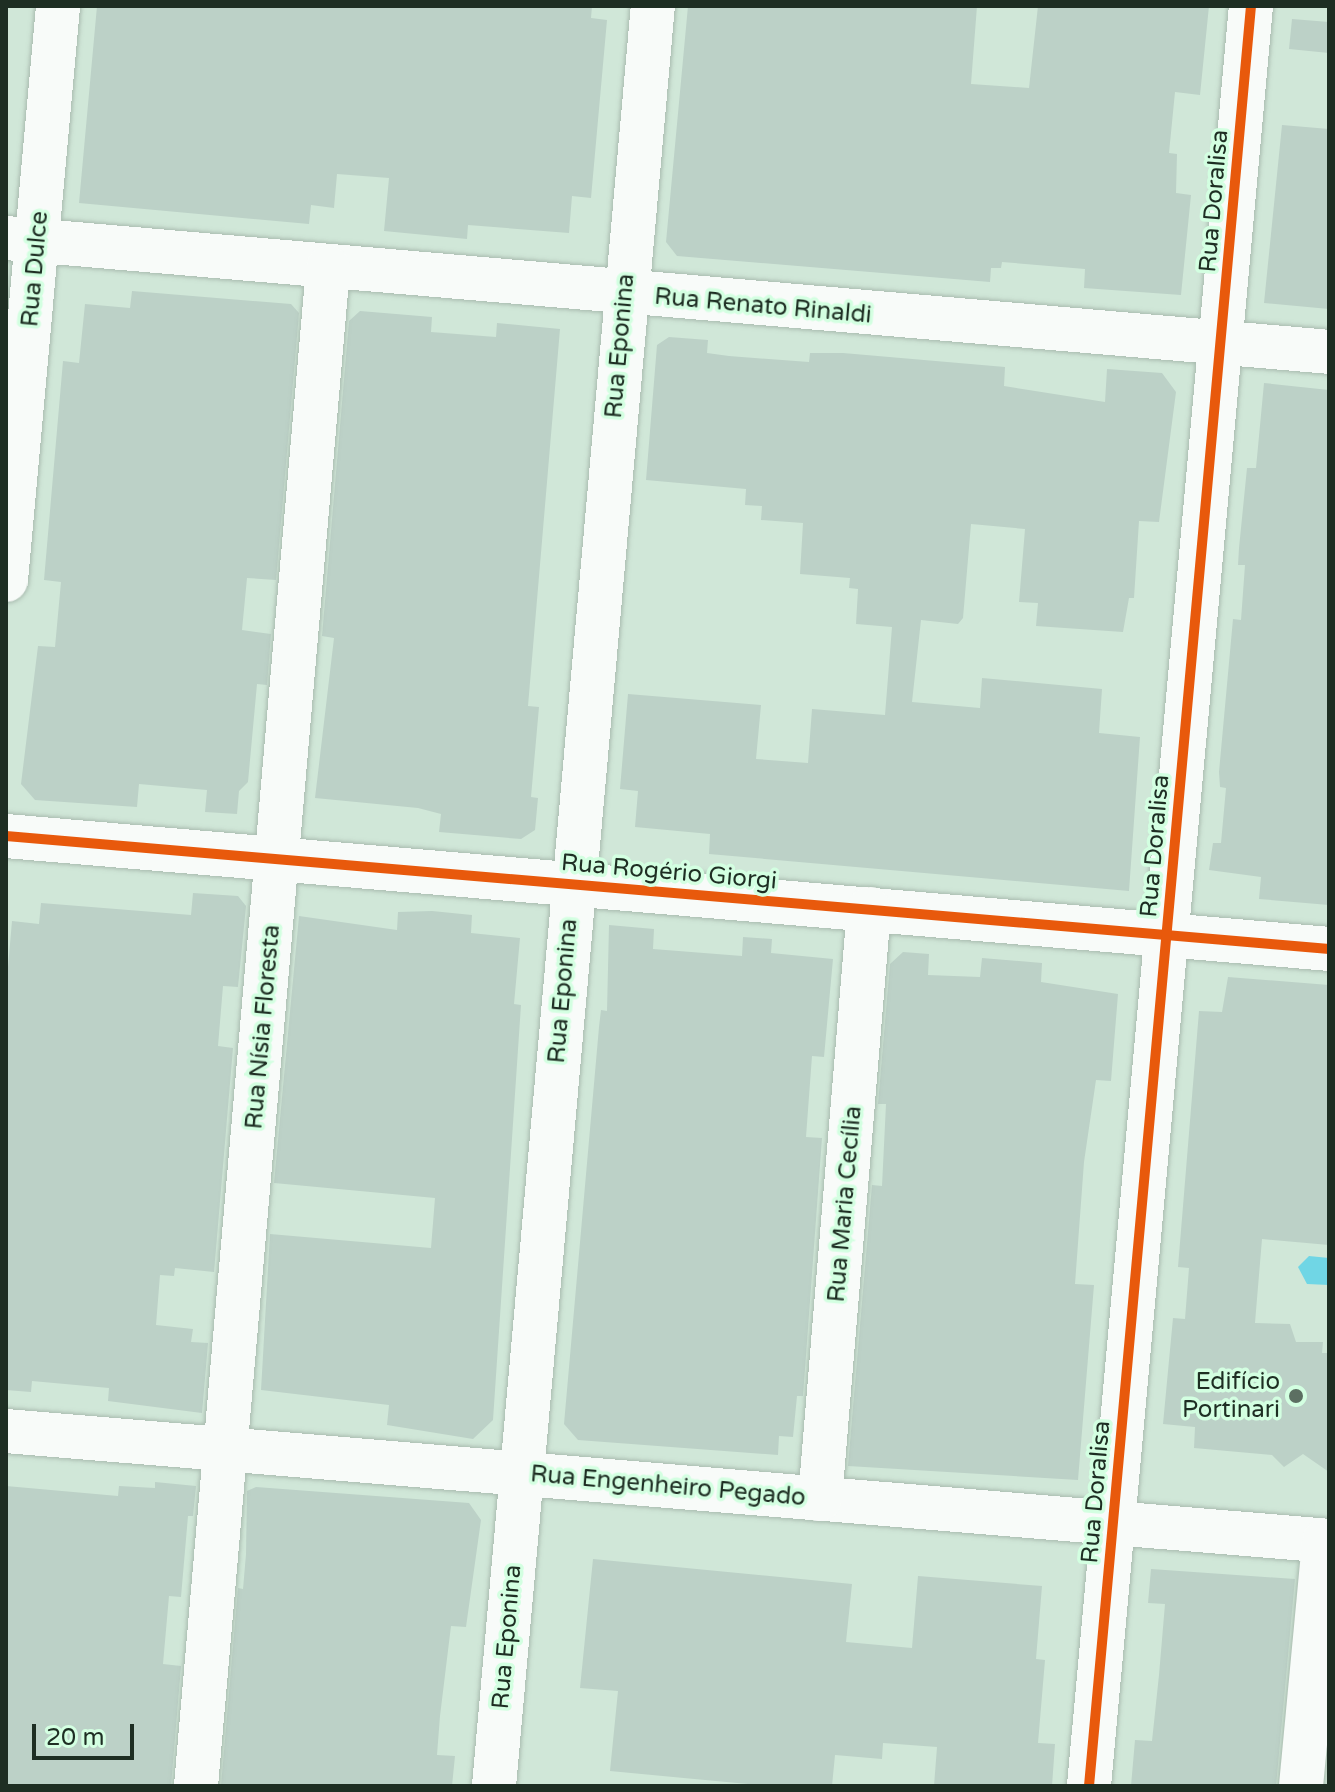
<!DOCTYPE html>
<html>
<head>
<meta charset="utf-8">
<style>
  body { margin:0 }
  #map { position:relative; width:1335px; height:1792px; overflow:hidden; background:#d0e7d8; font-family:"Varela Round",sans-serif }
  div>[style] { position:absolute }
  .water>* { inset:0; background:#70d6e5 }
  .building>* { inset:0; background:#bcd1c7 }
  .roads { filter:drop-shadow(0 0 2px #a9bbaf) drop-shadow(0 0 2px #a9bbaf) }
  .minor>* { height:44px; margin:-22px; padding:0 22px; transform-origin:22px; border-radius:22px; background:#f8fbf9 }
  .cycleway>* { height:10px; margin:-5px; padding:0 5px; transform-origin:5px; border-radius:5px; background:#e8590c }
  .dots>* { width:22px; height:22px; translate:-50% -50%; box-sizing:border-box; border:4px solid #d3ffe1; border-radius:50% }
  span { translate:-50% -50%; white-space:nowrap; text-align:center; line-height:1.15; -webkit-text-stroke:7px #d3ffe1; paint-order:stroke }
  .street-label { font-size:24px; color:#1e2e23 }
  .poi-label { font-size:24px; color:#1e2e23 }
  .right { translate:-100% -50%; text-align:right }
  .frame { position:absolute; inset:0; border:8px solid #1e2e23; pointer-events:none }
  .scale { position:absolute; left:32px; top:1724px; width:102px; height:36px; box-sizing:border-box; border:4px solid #1e2e23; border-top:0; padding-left:10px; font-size:24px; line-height:28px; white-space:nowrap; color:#1e2e23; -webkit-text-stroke:6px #d3ffe1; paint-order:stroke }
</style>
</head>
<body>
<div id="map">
  <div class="water">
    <i style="clip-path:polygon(1309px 1256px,1329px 1258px,1329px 1285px,1307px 1284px,1298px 1267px)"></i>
  </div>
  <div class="building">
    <i style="clip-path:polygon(97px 6px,592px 6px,591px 18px,607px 20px,591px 198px,572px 196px,569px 233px,468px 225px,467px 239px,384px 231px,389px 178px,337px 174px,334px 208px,311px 205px,309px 224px,79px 203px)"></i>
    <i style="clip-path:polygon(688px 6px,977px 6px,971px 84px,1029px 88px,1038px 6px,1209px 6px,1200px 95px,1175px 92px,1169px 153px,1177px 154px,1176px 193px,1191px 195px,1181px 295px,1084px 288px,1085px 269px,1002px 262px,1001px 268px,991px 268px,990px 282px,677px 256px,666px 242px)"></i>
    <i style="clip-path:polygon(1292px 19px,1329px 22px,1329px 53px,1289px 49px)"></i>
    <i style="clip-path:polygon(1282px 125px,1329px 129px,1329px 309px,1264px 303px)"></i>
    <i style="clip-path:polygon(132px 291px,291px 304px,299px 313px,276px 580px,247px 578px,242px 630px,271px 634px,267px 685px,257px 684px,248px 782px,239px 791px,237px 814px,205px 812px,207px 790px,139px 784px,137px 807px,35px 800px,21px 784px,38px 646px,55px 647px,61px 582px,44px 580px,63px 361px,79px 363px,85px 304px,130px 308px)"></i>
    <i style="clip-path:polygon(360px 311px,432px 317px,431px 332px,496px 337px,497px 323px,560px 329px,528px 706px,539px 707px,531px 797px,538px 798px,535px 830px,521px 839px,439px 832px,441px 814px,418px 808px,315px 798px,334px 638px,322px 636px,349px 321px)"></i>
    <i style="clip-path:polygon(669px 337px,708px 340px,707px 353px,729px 356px,809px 362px,810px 353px,843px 353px,1005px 367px,1004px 386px,1105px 402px,1107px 369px,1162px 373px,1176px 392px,1159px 522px,1139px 521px,1134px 598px,1129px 598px,1123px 632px,1036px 626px,1038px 603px,1019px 602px,1025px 529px,971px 524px,963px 618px,958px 624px,921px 620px,912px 702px,980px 708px,982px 678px,1102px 689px,1099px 733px,1140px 737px,1129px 891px,709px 854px,710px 834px,635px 827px,638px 791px,620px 789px,628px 694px,761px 705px,756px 759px,808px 763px,812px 709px,885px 715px,892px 627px,856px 624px,858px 589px,849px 588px,850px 578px,800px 574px,803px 523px,761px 520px,762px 506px,745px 505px,746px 489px,646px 480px,657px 345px)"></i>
    <i style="clip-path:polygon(1264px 383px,1329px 390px,1329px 905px,1259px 899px,1261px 877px,1209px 870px,1213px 843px,1221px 843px,1226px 788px,1220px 787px,1219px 772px,1233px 619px,1241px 620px,1245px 565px,1238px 565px,1239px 548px,1247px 468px,1256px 468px)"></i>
    <i style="clip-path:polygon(193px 893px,238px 896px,246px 906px,238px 987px,223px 986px,218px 1046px,233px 1048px,214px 1272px,175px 1268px,174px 1276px,160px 1275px,156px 1325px,193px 1329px,191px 1342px,208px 1343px,202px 1413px,108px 1401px,109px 1388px,32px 1381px,31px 1392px,6px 1390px,6px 990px,12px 921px,39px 924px,41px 903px,191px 915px)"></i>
    <i style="clip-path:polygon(432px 911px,472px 915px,471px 933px,520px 938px,514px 1004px,521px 1005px,493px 1420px,473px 1439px,387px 1425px,389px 1405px,261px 1390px,270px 1234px,431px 1248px,435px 1198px,274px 1183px,299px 916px,397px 930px,398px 912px)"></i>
    <i style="clip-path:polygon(609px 925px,654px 929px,653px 949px,742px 956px,743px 937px,772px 939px,771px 953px,833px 959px,824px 1057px,812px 1056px,806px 1137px,822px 1138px,803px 1396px,797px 1396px,793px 1437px,779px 1436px,778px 1455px,578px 1440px,564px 1424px,599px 1027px,601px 1010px,607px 1011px)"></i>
    <i style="clip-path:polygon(903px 952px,929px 954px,928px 975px,980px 977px,982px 958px,1042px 963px,1041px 982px,1118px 994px,1111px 1081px,1096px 1080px,1084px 1162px,1075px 1284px,1094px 1285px,1078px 1480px,848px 1466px,872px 1185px,882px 1186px,886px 1104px,878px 1104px,890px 964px)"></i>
    <i style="clip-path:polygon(1228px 977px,1329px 985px,1329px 1245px,1262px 1239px,1255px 1323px,1290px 1324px,1296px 1342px,1323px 1342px,1322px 1353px,1329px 1353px,1329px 1472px,1303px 1454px,1284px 1467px,1272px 1455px,1194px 1448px,1195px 1427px,1163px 1424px,1173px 1318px,1185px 1319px,1189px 1268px,1178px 1267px,1199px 1011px,1222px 1012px)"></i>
    <i style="clip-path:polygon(155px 1482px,196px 1486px,193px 1516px,188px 1516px,181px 1597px,169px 1596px,163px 1664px,181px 1666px,171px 1786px,6px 1786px,6px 1486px,118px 1496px,119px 1486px,155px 1488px)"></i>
    <i style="clip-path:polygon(256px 1487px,469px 1503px,481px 1520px,466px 1627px,451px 1626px,440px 1716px,437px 1755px,455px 1756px,452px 1786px,221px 1786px,238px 1588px,243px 1589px,246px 1554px,247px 1491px)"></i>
    <i style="clip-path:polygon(593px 1559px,852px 1584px,846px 1642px,912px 1648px,918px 1576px,1042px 1586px,1036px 1659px,1045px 1660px,1038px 1743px,1055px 1744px,1052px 1786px,934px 1786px,937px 1747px,883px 1743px,882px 1759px,835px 1755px,832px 1786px,768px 1786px,610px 1771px,618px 1691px,580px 1688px)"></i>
    <i style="clip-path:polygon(1151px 1569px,1295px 1579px,1276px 1786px,1131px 1786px,1135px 1740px,1152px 1741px,1159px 1675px,1165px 1604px,1148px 1603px)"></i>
  </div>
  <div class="roads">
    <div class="minor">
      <i style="left:6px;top:238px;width:1328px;rotate:4.92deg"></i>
      <i style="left:6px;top:580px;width:576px;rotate:-84.82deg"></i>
      <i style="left:6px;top:836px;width:1328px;rotate:4.88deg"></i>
      <i style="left:6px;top:1431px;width:1328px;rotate:4.75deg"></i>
      <i style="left:820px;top:1499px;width:592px;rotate:-85.25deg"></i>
      <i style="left:196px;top:1786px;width:1524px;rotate:-85.03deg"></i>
      <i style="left:494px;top:1786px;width:1787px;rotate:-84.9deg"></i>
      <i style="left:1089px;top:1786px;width:1787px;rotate:-84.8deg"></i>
      <i style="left:1301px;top:1786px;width:246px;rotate:-84.6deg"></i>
    </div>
  </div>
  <div class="cycleway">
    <i style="left:6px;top:836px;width:1328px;rotate:4.88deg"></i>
    <i style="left:1089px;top:1786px;width:1787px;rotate:-84.8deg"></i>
  </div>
  <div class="dots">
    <i style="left:1296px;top:1396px;background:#5c6f62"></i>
  </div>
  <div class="street-label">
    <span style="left:1214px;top:201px;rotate:-85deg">Rua Doralisa</span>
    <span style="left:35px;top:269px;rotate:-85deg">Rua Dulce</span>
    <span style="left:763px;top:306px;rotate:5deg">Rua Renato Rinaldi</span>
    <span style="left:620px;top:346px;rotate:-85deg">Rua Eponina</span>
    <span style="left:1155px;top:846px;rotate:-85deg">Rua Doralisa</span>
    <span style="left:669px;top:872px;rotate:5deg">Rua Rogério Giorgi</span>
    <span style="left:563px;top:991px;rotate:-85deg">Rua Eponina</span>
    <span style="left:263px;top:1027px;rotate:-85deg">Rua Nísia Floresta</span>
    <span style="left:845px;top:1204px;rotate:-85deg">Rua Maria Cecília</span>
    <span style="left:668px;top:1486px;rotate:5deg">Rua Engenheiro Pegado</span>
    <span style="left:1096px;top:1492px;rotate:-85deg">Rua Doralisa</span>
    <span style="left:507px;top:1637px;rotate:-85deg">Rua Eponina</span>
  </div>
  <div class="poi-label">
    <span class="right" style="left:1280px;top:1396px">Edifício<br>Portinari</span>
  </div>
  <div class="frame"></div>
  <div class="scale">20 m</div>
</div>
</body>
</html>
